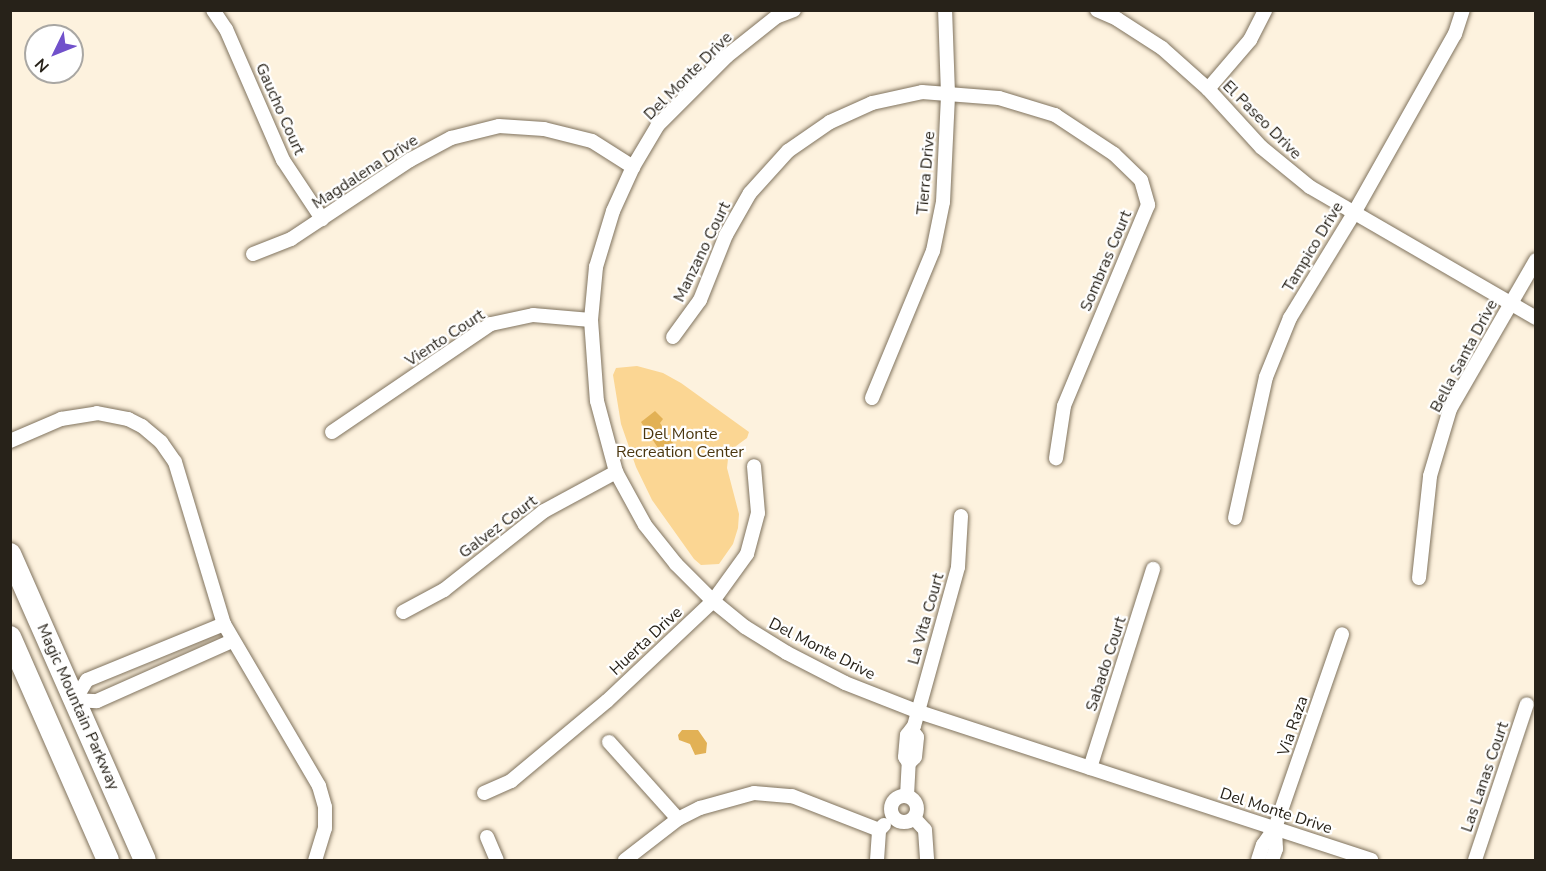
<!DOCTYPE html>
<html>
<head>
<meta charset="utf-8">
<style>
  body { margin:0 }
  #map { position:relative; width:1546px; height:871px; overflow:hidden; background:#fdf2de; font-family:"Nunito Sans",sans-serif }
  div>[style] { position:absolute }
  .green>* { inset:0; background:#fbd693 }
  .water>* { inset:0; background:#e2b155 }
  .roads { filter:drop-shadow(0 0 2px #80735e) drop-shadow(0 0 2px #80735e) }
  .street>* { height:14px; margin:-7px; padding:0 7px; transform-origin:7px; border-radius:7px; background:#fff }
  .street>.ring { margin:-7px; padding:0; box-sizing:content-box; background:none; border:14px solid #fff; border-radius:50% }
  .primary>* { height:22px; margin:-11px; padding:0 11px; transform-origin:11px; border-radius:11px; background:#fff }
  span { translate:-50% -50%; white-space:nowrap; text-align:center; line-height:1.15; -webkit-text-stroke:4.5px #fff; paint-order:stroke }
  .street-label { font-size:16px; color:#272219 }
  .park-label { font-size:16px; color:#4a360f }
  .frame { position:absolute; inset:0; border:12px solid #272219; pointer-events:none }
  .north { position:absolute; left:24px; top:24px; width:60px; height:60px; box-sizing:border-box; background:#fff; border:2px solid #a9a7a3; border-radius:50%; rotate:227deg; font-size:16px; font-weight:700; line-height:24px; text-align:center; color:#272219 }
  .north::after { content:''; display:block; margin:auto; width:21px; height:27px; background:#7151cb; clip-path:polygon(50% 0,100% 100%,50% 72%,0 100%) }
</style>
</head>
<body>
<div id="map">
  <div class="green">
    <i style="clip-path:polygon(637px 366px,663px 373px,681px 383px,749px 432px,747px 438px,732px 449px,728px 459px,727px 468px,739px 514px,738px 528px,733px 544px,719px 564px,701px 565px,694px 559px,652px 500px,636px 467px,621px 424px,613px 375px,616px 368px)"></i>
  </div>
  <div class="water">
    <i style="clip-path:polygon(655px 411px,663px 419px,660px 423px,673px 443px,660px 451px,641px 422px)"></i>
    <i style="clip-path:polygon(682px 730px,698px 730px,707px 743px,706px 753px,695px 755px,690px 744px,679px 740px,678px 735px)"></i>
  </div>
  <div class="roads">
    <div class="street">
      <i style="left:213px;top:10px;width:23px;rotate:56deg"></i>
      <i style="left:226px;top:29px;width:143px;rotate:66.5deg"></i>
      <i style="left:283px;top:160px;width:71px;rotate:56.5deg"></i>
      <i style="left:794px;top:10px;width:19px;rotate:159deg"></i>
      <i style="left:776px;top:17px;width:63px;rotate:141.5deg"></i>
      <i style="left:727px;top:56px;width:98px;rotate:135deg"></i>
      <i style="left:658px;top:125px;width:49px;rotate:120.8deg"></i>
      <i style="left:633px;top:167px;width:48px;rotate:114.4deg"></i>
      <i style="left:613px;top:211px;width:59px;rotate:106.9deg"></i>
      <i style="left:596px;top:267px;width:53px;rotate:95.4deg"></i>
      <i style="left:591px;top:320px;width:81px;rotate:85.8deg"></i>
      <i style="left:597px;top:401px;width:73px;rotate:75deg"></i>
      <i style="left:616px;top:472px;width:60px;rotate:61.3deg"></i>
      <i style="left:645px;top:525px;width:50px;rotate:51.5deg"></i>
      <i style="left:676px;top:564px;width:52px;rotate:45deg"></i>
      <i style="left:713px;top:601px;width:41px;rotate:39.1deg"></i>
      <i style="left:745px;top:627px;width:49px;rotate:31.8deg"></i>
      <i style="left:787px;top:653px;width:65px;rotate:27.3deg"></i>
      <i style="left:845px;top:683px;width:76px;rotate:21.5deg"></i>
      <i style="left:916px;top:711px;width:479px;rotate:18.1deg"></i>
      <i style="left:1097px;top:10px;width:22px;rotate:24deg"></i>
      <i style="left:1117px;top:19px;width:54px;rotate:32.8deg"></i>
      <i style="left:1162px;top:48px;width:62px;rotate:41.7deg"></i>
      <i style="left:1208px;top:89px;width:79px;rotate:47.6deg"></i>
      <i style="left:1261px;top:147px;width:63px;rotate:39.2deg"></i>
      <i style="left:1310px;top:187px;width:261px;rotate:30.1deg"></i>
      <i style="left:1208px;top:89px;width:65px;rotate:-49.4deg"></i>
      <i style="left:1250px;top:40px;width:34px;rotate:-63deg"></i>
      <i style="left:253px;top:254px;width:41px;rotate:-21.5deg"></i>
      <i style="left:291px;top:239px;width:143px;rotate:-33.6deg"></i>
      <i style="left:410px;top:160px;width:47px;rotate:-28.2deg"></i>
      <i style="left:451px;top:138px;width:49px;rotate:-14deg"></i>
      <i style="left:499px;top:126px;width:45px;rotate:3.8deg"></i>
      <i style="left:544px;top:129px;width:49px;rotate:14deg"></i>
      <i style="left:592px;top:141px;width:49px;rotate:32.4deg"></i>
      <i style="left:673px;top:337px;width:46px;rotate:-53.9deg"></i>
      <i style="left:700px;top:300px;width:70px;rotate:-68.2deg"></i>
      <i style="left:726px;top:235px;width:48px;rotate:-60.3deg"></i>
      <i style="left:750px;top:193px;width:57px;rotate:-47.9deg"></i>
      <i style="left:788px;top:151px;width:51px;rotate:-34.6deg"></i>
      <i style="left:830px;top:122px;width:46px;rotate:-24.3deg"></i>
      <i style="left:872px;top:103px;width:51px;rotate:-12.4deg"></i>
      <i style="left:922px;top:92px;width:77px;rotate:4.5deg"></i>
      <i style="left:999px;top:98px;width:59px;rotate:16.9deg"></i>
      <i style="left:1055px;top:115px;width:71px;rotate:33.5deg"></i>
      <i style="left:1114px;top:154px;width:37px;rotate:44deg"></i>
      <i style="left:1141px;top:180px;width:26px;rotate:74deg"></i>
      <i style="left:1148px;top:205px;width:218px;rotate:112.7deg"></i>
      <i style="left:1064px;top:406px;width:53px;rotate:98.7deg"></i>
      <i style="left:872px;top:398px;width:159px;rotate:-67.5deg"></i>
      <i style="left:933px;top:251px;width:50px;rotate:-78.5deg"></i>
      <i style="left:943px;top:202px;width:108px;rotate:-87.3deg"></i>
      <i style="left:948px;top:94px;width:84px;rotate:-92deg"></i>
      <i style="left:332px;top:432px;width:192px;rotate:-34.2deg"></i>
      <i style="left:491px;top:324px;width:43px;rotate:-12.1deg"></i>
      <i style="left:533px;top:315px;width:58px;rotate:4.9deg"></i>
      <i style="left:10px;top:441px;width:56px;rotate:-23.3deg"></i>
      <i style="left:61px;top:419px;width:36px;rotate:-9deg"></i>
      <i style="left:97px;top:413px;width:32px;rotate:11deg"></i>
      <i style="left:128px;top:419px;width:16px;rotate:27deg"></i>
      <i style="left:142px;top:426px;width:25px;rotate:40deg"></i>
      <i style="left:161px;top:442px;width:24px;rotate:55deg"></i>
      <i style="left:175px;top:462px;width:169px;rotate:73.2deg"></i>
      <i style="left:224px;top:624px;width:188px;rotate:59.6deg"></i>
      <i style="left:319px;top:786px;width:22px;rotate:74deg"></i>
      <i style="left:325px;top:807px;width:21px;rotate:90deg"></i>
      <i style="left:325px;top:828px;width:34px;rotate:107deg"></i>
      <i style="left:1235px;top:518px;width:144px;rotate:-77.6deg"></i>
      <i style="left:1266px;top:377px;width:64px;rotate:-67.9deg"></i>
      <i style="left:1290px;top:318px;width:123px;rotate:-58.6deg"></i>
      <i style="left:1354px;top:213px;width:206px;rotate:-60.6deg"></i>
      <i style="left:1455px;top:34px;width:25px;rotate:-72deg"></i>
      <i style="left:1419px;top:578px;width:103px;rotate:-83.8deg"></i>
      <i style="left:1430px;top:476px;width:70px;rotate:-73.4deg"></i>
      <i style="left:1450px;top:409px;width:172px;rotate:-60deg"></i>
      <i style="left:403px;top:612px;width:47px;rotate:-28.2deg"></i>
      <i style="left:444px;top:590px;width:127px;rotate:-38.3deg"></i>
      <i style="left:544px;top:511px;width:82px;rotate:-28.4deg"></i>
      <i style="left:224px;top:624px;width:148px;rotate:157.8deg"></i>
      <i style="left:87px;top:680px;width:23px;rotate:121deg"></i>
      <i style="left:75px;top:700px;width:22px;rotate:3deg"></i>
      <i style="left:97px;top:701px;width:148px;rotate:-24deg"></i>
      <i style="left:609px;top:742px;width:103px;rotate:48.1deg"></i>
      <i style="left:909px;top:763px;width:8px;rotate:-45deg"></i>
      <i style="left:915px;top:757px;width:20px;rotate:-84deg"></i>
      <i style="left:917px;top:737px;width:9px;rotate:-126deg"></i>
      <i style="left:1090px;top:768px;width:209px;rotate:-72.4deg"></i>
      <i style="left:484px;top:793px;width:30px;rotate:-24deg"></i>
      <i style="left:511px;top:781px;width:125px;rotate:-39.8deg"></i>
      <i style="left:607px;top:701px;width:146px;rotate:-43.3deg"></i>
      <i style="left:713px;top:601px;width:58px;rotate:-54.1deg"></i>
      <i style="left:747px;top:554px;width:42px;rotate:-75deg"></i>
      <i style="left:758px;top:513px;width:47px;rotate:-94.9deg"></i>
      <i class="ring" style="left:891px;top:796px;width:12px;height:12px"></i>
      <i style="left:907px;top:796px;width:33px;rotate:-87deg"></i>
      <i style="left:909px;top:763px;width:7px;rotate:-124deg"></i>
      <i style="left:905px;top:757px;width:22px;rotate:-85deg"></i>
      <i style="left:907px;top:735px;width:11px;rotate:-52deg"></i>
      <i style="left:914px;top:726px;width:165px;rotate:-74.5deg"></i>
      <i style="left:958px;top:567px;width:51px;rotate:-86.6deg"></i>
      <i style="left:914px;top:818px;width:16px;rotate:47deg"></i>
      <i style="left:925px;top:830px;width:30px;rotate:86deg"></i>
      <i style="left:487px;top:837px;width:25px;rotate:67deg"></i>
      <i style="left:625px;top:860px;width:67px;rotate:-37.7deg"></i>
      <i style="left:678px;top:819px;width:25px;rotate:-27deg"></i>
      <i style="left:700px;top:808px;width:56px;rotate:-15.5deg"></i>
      <i style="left:754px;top:793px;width:38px;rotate:5deg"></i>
      <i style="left:792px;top:796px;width:93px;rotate:21.3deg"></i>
      <i style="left:877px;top:860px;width:30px;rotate:-86deg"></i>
      <i style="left:879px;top:830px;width:7px;rotate:-45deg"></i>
      <i style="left:1258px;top:860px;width:16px;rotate:-72deg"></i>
      <i style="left:1263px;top:845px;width:21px;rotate:-55deg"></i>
      <i style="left:1275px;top:828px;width:205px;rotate:-70.9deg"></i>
      <i style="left:1272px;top:860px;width:12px;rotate:-70deg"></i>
      <i style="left:1276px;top:849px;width:21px;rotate:-93deg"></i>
      <i style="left:1475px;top:860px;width:164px;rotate:-71.6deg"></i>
    </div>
    <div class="primary">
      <i style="left:10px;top:554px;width:334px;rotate:66.2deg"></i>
      <i style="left:10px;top:637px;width:244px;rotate:66.3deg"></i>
    </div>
  </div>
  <div class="street-label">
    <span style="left:688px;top:76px;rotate:-45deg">Del Monte Drive</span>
    <span style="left:280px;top:109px;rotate:66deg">Gaucho Court</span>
    <span style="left:1262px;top:120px;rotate:45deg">El Paseo Drive</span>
    <span style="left:365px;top:172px;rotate:-33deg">Magdalena Drive</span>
    <span style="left:926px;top:173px;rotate:-85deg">Tierra Drive</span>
    <span style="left:1313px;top:247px;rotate:-59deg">Tampico Drive</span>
    <span style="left:702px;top:252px;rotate:-64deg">Manzano Court</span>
    <span style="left:1106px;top:261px;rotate:-67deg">Sombras Court</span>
    <span style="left:445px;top:338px;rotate:-33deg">Viento Court</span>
    <span style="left:1464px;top:356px;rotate:-62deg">Bella Santa Drive</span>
    <span style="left:498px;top:527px;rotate:-37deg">Galvez Court</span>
    <span style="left:926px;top:619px;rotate:-74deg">La Vita Court</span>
    <span style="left:646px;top:641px;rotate:-43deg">Huerta Drive</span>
    <span style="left:822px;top:649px;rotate:27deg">Del Monte Drive</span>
    <span style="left:1106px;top:664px;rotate:-72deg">Sabado Court</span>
    <span style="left:78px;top:707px;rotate:66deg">Magic Mountain Parkway</span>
    <span style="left:1293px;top:726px;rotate:-71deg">Via Raza</span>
    <span style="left:1485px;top:777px;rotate:-71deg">Las Lanas Court</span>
    <span style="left:1276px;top:811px;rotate:18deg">Del Monte Drive</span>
  </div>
  <div class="park-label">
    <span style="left:680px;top:443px">Del Monte<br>Recreation Center</span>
  </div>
  <div class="frame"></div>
  <div class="north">N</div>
</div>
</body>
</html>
